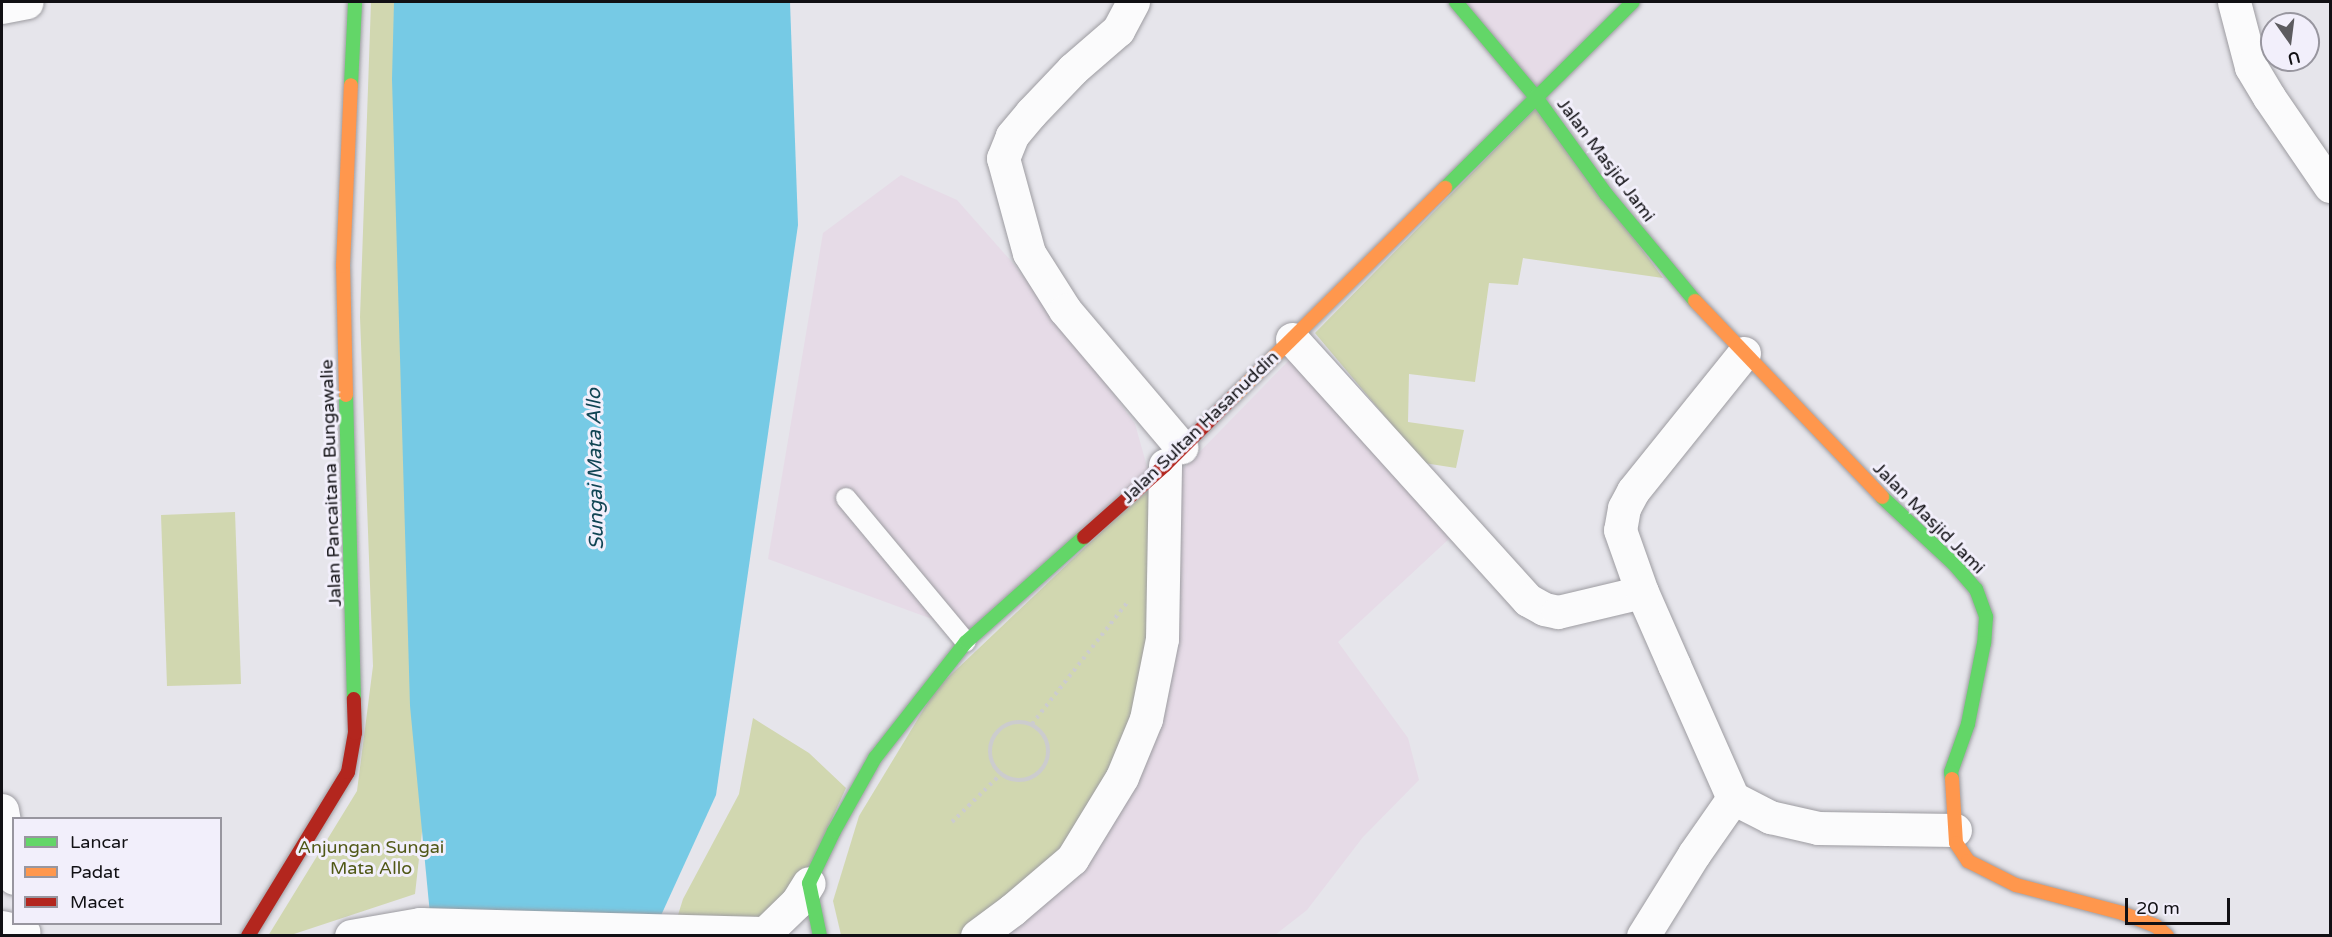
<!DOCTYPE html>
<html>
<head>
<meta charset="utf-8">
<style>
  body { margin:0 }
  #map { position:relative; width:2332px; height:937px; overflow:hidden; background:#e6e5eb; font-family:"Varela Round",sans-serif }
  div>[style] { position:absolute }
  .commercial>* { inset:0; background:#e6dbe7 }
  .green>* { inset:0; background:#d1d7b0 }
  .water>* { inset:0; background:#76cae5 }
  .path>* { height:4px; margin-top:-2px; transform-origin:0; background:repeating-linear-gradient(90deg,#ccccce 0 3px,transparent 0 7.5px) }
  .path>.ring { margin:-2px; padding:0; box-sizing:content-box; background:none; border:4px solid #ccccce; border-radius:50% }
  .roads { filter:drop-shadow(0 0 2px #9d9ca1) drop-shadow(0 0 2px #9d9ca1) }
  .lane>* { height:20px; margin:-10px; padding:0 10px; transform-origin:10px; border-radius:10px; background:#fbfbfc }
  .street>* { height:33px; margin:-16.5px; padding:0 16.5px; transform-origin:16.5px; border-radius:16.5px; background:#fbfbfc }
  .fast>* { height:14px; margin:-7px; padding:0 7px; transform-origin:7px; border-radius:7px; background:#63d668 }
  .slow>* { height:14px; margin:-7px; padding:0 7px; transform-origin:7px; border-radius:7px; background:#ff974d }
  .jam>* { height:14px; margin:-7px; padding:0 7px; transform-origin:7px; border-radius:7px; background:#b3261e }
  span { translate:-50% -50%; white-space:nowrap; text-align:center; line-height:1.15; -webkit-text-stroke:6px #f2effb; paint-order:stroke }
  .street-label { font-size:18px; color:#111014 }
  .park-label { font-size:18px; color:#505816 }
  .water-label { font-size:20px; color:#114554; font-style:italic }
  .frame { position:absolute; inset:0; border:3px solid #111014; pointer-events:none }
  .legend { position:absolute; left:12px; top:817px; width:210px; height:108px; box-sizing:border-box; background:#f2effb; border:2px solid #98969f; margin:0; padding:8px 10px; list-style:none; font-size:18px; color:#111014 }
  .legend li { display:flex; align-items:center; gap:12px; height:30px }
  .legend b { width:30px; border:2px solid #98969f }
  .north { position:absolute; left:2260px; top:12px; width:60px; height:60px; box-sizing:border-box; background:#f2effb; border:2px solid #98969f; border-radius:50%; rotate:166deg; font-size:16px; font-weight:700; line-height:24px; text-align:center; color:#111014 }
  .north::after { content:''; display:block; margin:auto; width:21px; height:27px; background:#5c5b5f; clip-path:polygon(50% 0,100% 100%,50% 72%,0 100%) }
  .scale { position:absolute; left:2125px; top:898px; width:105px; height:27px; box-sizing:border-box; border:3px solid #111014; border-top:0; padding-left:8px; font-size:18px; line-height:21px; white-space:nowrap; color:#111014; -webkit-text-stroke:4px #f2effb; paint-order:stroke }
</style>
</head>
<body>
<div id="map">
  <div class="commercial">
    <i style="clip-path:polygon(1462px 2px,1618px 2px,1537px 91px)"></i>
    <i style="clip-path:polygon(901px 175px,957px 200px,1011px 261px,1079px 346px,1135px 424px,1148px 470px,973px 634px,768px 559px,823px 233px)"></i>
    <i style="clip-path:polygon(1308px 341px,1465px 524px,1338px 642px,1408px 738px,1419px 780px,1363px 837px,1307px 910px,1275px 935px,987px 936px,1174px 478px)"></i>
  </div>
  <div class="green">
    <i style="clip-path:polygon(371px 2px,436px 2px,435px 716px,415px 894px,291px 935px,268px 936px,357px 791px,373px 666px,360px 317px)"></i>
    <i style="clip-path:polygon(1537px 107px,1663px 278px,1523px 258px,1518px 285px,1489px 283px,1475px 382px,1409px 374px,1408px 422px,1464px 430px,1456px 468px,1424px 463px,1315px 333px)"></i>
    <i style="clip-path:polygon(1155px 481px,1143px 700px,1064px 858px,968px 935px,841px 935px,833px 901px,859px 816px,936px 689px)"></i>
    <i style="clip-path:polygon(235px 512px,241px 684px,167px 686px,161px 515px)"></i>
    <i style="clip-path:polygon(753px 718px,809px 753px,846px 788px,800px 888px,759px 929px,678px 915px,683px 899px,739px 794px)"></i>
  </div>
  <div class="water">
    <i style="clip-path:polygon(394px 2px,790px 2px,798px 225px,716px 795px,658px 922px,432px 935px,410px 706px,392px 79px)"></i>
  </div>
  <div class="path">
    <i class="ring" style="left:990px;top:722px;width:54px;height:54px"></i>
    <i style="left:1032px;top:724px;width:154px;rotate:-51.9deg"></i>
    <i style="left:952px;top:822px;width:70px;rotate:-44.4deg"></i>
  </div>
  <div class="roads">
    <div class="lane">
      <i style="left:846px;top:498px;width:187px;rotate:50.2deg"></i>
    </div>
    <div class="street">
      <i style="left:1133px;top:2px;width:32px;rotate:118deg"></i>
      <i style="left:1118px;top:30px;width:60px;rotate:139.1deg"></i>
      <i style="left:1073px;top:69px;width:61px;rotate:133.7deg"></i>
      <i style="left:1031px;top:113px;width:30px;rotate:130deg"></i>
      <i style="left:1012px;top:136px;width:24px;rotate:112deg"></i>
      <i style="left:1003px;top:158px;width:98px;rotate:74.7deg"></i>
      <i style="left:1029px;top:253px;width:67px;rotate:57.7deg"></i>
      <i style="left:1065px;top:310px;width:180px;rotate:49.7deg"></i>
      <i style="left:2234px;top:2px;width:67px;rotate:75.3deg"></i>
      <i style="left:2251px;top:67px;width:35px;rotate:59deg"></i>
      <i style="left:2269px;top:97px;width:108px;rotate:55.6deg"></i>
      <i style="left:2px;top:7px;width:25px;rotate:-11deg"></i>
      <i style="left:1292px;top:339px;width:352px;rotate:47.9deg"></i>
      <i style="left:1528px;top:600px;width:18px;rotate:29deg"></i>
      <i style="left:1544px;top:609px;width:14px;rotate:12deg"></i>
      <i style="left:1558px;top:612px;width:86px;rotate:-13.4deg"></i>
      <i style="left:1744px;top:353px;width:177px;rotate:128.8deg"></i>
      <i style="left:1633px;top:491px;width:19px;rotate:118deg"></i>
      <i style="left:1624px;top:508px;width:22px;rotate:100deg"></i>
      <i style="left:1620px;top:530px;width:66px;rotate:70.5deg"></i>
      <i style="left:1642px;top:592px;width:80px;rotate:66.3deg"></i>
      <i style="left:1674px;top:665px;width:145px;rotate:66.1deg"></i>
      <i style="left:1733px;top:798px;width:42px;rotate:27.2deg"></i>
      <i style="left:1770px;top:817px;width:49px;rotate:12.9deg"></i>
      <i style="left:1818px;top:828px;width:137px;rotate:0.8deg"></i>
      <i style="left:2px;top:810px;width:69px;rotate:80deg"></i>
      <i style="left:2px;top:927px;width:22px;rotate:13deg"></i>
      <i style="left:351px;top:936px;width:70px;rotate:-9.9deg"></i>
      <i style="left:420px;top:924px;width:342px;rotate:1.5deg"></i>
      <i style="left:762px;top:936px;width:49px;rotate:-44.2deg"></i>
      <i style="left:797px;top:902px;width:22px;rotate:-58deg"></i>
      <i style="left:977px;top:936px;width:44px;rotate:-36.6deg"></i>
      <i style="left:1012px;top:910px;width:79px;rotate:-40.4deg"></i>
      <i style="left:1072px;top:859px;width:96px;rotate:-58.6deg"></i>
      <i style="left:1122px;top:777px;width:63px;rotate:-67.5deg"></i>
      <i style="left:1146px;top:719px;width:82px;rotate:-78.7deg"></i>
      <i style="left:1162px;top:639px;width:174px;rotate:-89deg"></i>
      <i style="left:1643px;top:936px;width:97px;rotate:-58.1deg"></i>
      <i style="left:1694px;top:854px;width:68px;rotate:-55.1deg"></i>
    </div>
    <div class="fast">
      <i style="left:1456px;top:2px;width:123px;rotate:50deg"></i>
      <i style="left:1535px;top:96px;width:121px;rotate:54.1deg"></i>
      <i style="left:1606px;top:194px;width:139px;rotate:50.2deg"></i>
      <i style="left:351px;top:85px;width:83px;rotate:-87.2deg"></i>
      <i style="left:1445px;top:188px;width:264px;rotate:-44.7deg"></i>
      <i style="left:346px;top:395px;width:304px;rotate:88.5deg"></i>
      <i style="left:1882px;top:497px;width:97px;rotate:42.9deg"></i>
      <i style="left:1953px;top:563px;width:35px;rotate:49deg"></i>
      <i style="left:1976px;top:589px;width:30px;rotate:70deg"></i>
      <i style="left:1986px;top:617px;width:26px;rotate:94deg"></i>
      <i style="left:1984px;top:643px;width:83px;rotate:101.2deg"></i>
      <i style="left:1968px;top:724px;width:51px;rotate:109.5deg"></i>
      <i style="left:1951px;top:772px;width:7px;rotate:82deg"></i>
      <i style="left:820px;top:936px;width:54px;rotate:-101.7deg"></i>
      <i style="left:809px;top:883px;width:58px;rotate:-64.3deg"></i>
      <i style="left:834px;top:831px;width:84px;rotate:-60.7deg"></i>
      <i style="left:875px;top:758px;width:147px;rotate:-51.9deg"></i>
      <i style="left:966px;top:642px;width:158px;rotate:-41.7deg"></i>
    </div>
    <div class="slow">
      <i style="left:1695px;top:301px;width:271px;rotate:46.3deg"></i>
      <i style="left:346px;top:395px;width:129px;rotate:-91.3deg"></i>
      <i style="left:343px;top:266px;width:181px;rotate:-87.5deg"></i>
      <i style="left:1233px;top:397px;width:298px;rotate:-44.6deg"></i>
      <i style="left:1952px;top:779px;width:64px;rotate:86.4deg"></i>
      <i style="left:1956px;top:843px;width:22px;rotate:56deg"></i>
      <i style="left:1968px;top:861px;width:54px;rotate:26.6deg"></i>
      <i style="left:2016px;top:885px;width:110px;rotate:14.8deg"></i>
      <i style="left:2122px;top:913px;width:36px;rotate:21deg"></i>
      <i style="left:2156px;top:926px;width:15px;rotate:42deg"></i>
    </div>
    <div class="jam">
      <i style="left:1084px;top:537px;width:108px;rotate:-41.6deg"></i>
      <i style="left:1165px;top:465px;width:96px;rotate:-45deg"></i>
      <i style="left:248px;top:936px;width:192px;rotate:-58.6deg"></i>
      <i style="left:348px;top:772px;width:40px;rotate:-80deg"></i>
      <i style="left:355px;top:733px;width:34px;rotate:-92deg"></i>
    </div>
  </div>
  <div class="street-label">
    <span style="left:1606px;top:160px;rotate:53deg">Jalan Masjid Jami</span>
    <span style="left:1200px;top:427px;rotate:-44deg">Jalan Sultan Hasanuddin</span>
    <span style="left:331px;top:483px;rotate:-92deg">Jalan Pancaitana Bungawalie</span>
    <span style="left:1929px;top:518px;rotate:45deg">Jalan Masjid Jami</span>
  </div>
  <div class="park-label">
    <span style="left:371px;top:858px">Anjungan Sungai<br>Mata Allo</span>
  </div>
  <div class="water-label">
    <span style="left:596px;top:469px;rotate:-91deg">Sungai Mata Allo</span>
  </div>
  <div class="frame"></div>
  <ul class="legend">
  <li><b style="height:8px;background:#63d668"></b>Lancar</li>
  <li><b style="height:8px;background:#ff974d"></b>Padat</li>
  <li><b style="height:8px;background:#b3261e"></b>Macet</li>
  </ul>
  <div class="north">U</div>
  <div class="scale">20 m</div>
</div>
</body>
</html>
